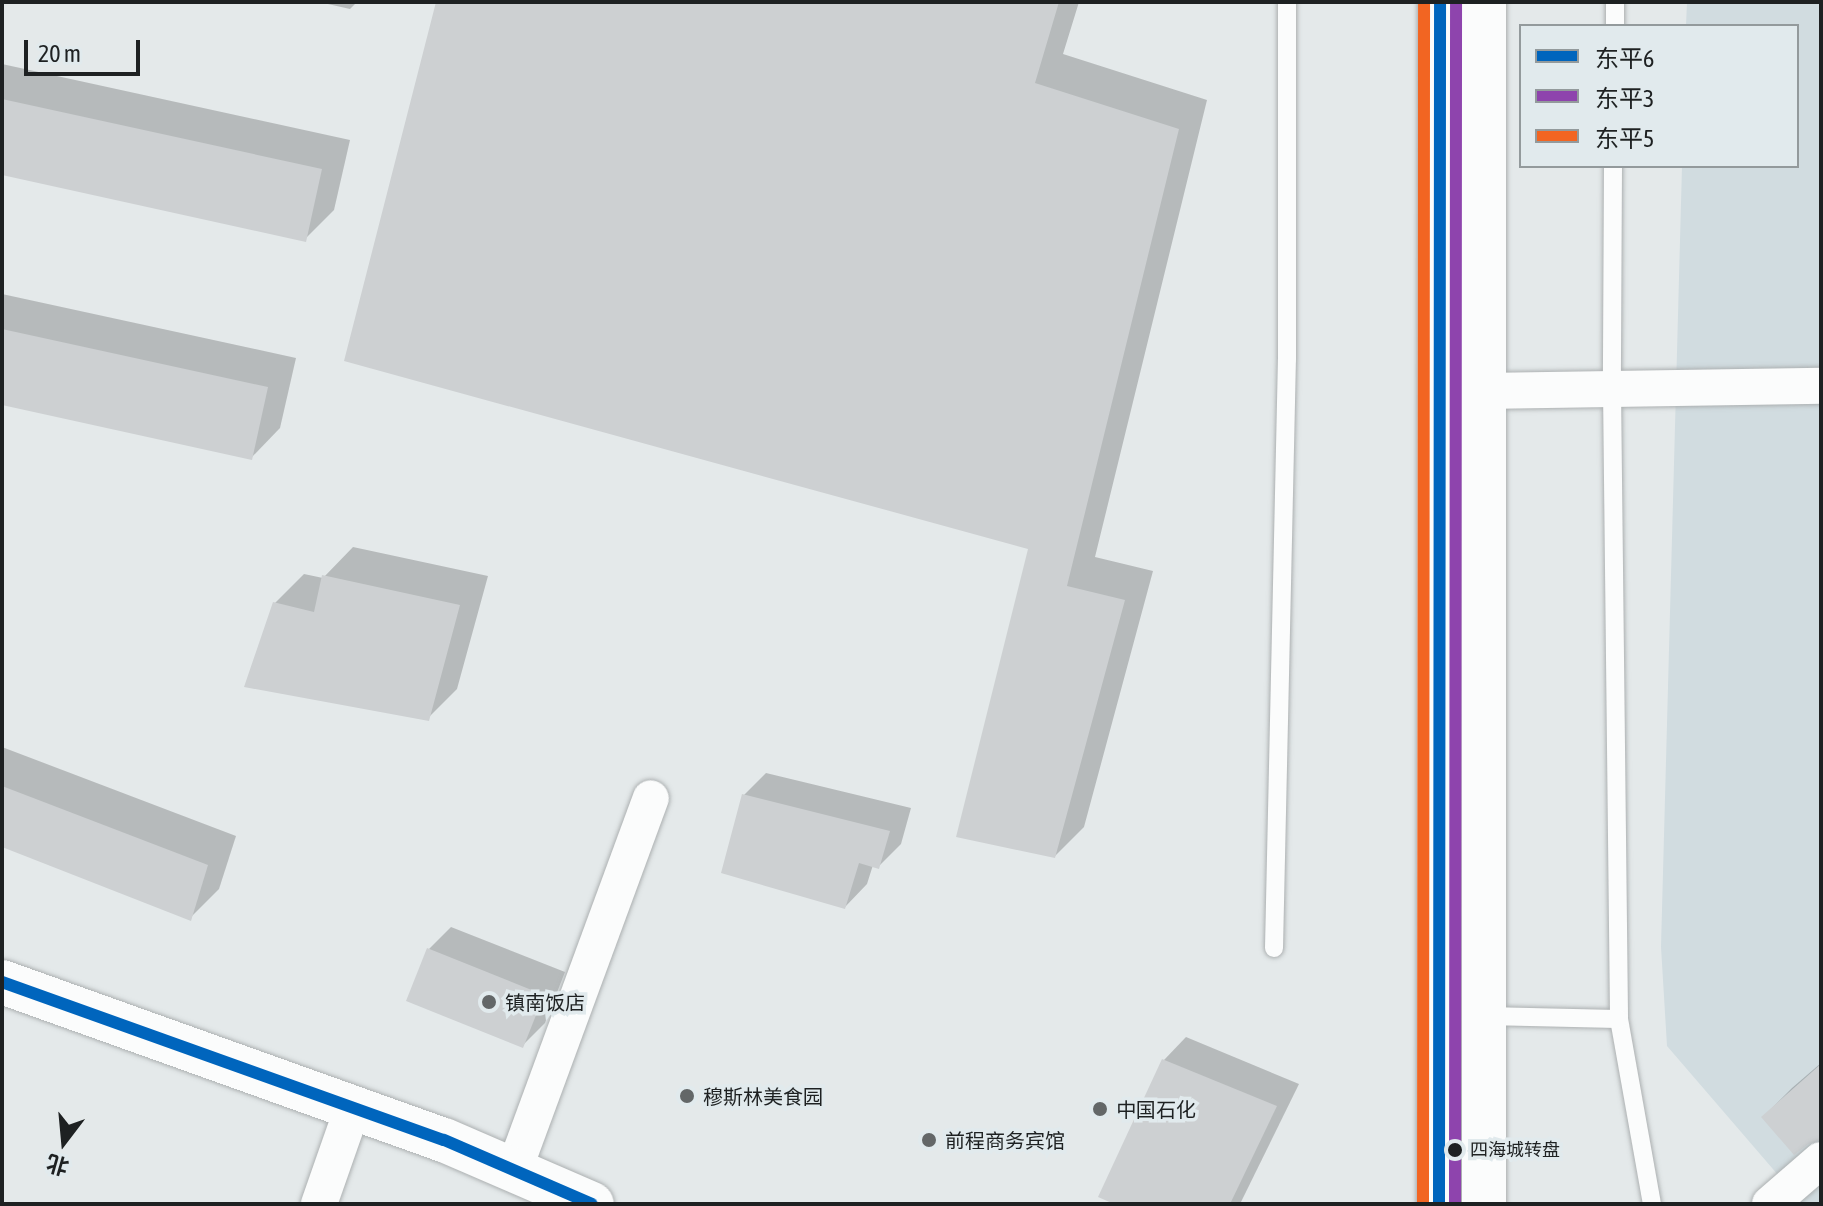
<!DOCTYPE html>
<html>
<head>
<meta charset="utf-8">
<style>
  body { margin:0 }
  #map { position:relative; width:1823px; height:1206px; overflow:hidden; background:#e4e9ea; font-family:"Asap Condensed","Noto Sans SC",sans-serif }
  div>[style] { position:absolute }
  .built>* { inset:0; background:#d1dce0 }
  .shadow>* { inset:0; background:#0003 }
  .building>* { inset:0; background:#cdd0d2 }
  .roads { filter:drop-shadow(0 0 2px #acb0b1) drop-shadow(0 0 2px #acb0b1) }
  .service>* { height:18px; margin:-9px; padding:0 9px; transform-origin:9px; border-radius:9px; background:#fbfcfc }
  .minor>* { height:36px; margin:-18px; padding:0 18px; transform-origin:18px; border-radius:18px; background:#fbfcfc }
  .primary>* { height:44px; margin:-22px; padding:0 22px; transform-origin:22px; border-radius:22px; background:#fbfcfc }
  .bus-1>* { height:12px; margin:-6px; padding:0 6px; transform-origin:6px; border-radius:6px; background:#0065bd }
  .bus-2>* { height:12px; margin:-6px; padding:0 6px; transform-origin:6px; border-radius:6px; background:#8e44ad }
  .bus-3>* { height:12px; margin:-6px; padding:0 6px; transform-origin:6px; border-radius:6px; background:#f26522 }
  .dots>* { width:22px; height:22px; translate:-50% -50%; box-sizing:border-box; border:4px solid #e1eaed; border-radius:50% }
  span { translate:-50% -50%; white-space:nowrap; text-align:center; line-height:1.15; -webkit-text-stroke:7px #e1eaed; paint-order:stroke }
  .bus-label { font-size:18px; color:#1e2122 }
  .left { translate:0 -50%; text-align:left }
  .poi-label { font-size:20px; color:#1e2122 }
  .frame { position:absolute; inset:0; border:4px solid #1e2122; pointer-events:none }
  .legend { position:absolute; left:1519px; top:24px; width:280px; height:144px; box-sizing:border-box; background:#e1eaed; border:2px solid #939a9c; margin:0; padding:10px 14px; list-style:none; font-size:24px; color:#1e2122 }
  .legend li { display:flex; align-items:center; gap:16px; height:40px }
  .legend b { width:40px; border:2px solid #939a9c }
  .north { position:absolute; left:24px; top:1102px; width:80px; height:80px; -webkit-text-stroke:6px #e1eaed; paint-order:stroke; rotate:196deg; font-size:22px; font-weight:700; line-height:32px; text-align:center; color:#1e2122 }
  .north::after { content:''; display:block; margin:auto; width:28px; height:36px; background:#1e2122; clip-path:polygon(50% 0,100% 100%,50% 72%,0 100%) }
  .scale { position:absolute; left:24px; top:40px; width:116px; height:36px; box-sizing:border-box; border:4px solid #1e2122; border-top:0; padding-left:10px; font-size:24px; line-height:28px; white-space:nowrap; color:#1e2122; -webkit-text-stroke:6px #e1eaed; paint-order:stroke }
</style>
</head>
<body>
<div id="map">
  <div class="built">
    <i style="clip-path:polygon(1687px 2px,1821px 2px,1821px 1204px,1803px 1204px,1667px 1046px,1661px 947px,1682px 166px,1797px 166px,1797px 26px,1686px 26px)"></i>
  </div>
  <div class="shadow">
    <i style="clip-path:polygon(319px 2px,357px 2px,350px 9px)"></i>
    <i style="clip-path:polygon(438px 2px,1079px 2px,1063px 54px,1207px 100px,1095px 557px,1153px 571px,1084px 827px,1055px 856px,1030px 547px)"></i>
    <i style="clip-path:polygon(2px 64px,350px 140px,334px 210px,305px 239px,2px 173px)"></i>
    <i style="clip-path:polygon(2px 294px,296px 358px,280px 428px,251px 458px,2px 403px)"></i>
    <i style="clip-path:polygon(353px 547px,488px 576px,457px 689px,428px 718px,275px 603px,304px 574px,323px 578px)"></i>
    <i style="clip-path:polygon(2px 747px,236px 836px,219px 889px,190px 918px,2px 845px)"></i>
    <i style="clip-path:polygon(766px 773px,911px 808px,901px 844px,878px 867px,873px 865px,867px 884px,845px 907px,744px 795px)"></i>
    <i style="clip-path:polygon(451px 927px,565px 972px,545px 1023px,522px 1046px,429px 949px)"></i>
    <i style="clip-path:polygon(1186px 1037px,1299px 1084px,1240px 1204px,1120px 1204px,1164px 1060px)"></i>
    <i style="clip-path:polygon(1821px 1063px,1821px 1138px,1763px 1117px,1792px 1088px)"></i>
  </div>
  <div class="building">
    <i style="clip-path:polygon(436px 2px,1059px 2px,1035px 83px,1179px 129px,1067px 586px,1125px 600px,1055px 858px,956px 837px,1028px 549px,344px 361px)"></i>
    <i style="clip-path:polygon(2px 99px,322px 169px,306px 242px,2px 175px)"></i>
    <i style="clip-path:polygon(2px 329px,268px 387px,252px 460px,2px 405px)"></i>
    <i style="clip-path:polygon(322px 575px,460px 605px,429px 721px,244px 687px,273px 602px,314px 612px)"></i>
    <i style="clip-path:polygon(2px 786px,208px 865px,191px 921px,2px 847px)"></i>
    <i style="clip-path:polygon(742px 794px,890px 831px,879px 869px,859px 863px,845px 909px,721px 873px)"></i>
    <i style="clip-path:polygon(427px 948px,544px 995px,523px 1048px,406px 1001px)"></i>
    <i style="clip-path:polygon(1162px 1059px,1277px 1106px,1230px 1204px,1114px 1204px,1098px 1197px)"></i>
    <i style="clip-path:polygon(1821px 1064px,1821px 1140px,1808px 1144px,1794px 1155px,1761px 1117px)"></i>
  </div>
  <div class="roads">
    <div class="service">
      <i style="left:1615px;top:26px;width:24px;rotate:-90deg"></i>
      <i style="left:1613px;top:166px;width:223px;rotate:90.3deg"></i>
      <i style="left:1612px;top:389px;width:630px;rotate:89.36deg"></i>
      <i style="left:1619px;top:1019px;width:188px;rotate:79.9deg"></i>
      <i style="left:1274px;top:948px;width:589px;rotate:-88.74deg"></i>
      <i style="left:1287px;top:359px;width:357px;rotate:-90deg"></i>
      <i style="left:1484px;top:1016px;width:135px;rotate:1.3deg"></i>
    </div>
    <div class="minor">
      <i style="left:1484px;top:391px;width:337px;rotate:-0.9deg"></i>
      <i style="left:514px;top:1170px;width:396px;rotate:-69.8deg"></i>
      <i style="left:319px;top:1204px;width:103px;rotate:-70.7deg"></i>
      <i style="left:1770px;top:1204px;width:67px;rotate:-40.8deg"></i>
    </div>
    <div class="primary">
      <i style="left:1484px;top:2px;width:1202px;rotate:90deg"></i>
      <i style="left:2px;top:982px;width:469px;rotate:19.7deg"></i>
      <i style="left:444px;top:1140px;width:161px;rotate:23.4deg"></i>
      <i style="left:1439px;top:1204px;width:1202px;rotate:-89.95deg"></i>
    </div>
  </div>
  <div class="bus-1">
    <i style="left:2px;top:982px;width:469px;rotate:19.7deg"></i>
    <i style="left:444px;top:1140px;width:161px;rotate:23.4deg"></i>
    <i style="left:1439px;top:1204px;width:1202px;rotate:-89.95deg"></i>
  </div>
  <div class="bus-2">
    <i style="left:1455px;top:1204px;width:1202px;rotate:-89.95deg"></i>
  </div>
  <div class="bus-3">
    <i style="left:1423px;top:1204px;width:1202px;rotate:-89.95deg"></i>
  </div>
  <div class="dots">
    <i style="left:489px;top:1002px;background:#636768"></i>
    <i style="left:687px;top:1096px;background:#636768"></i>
    <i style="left:1100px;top:1109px;background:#636768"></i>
    <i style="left:929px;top:1140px;background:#636768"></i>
    <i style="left:1455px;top:1150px;background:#1e2122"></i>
  </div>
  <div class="bus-label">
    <span class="left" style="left:1470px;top:1150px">四海城转盘</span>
  </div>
  <div class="poi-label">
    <span class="left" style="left:505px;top:1002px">镇南饭店</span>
    <span class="left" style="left:703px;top:1096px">穆斯林美食园</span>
    <span class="left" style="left:1116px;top:1109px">中国石化</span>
    <span class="left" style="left:945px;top:1140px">前程商务宾馆</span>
  </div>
  <div class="frame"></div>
  <ul class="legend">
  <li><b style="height:10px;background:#0065bd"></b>东平6</li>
  <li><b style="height:10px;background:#8e44ad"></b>东平3</li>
  <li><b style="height:10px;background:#f26522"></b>东平5</li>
  </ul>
  <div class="north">北</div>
  <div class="scale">20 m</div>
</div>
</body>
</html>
